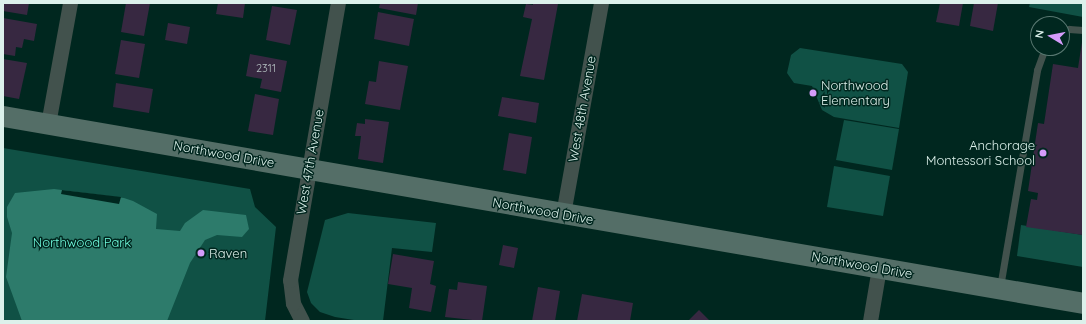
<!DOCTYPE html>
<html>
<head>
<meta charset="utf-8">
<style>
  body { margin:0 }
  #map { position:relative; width:1086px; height:324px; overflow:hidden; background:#00271f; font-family:Quicksand,sans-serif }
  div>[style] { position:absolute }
  .green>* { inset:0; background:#105145 }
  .water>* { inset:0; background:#2d7b6b }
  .pier>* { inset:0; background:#00271f }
  .building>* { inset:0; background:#372841 }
  .lane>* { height:7px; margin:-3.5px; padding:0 3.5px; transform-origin:3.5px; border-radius:3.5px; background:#42524d }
  .street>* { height:15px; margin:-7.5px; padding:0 7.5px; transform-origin:7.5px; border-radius:7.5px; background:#42524d }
  .secondary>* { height:21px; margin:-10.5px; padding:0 10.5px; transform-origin:10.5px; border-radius:10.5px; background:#546e67 }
  .dots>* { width:11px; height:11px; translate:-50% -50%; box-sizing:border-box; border:2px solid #00271f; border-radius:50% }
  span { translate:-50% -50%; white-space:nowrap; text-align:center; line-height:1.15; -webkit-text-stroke:3px #00271f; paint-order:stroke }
  .number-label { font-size:11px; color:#b3bfc0 }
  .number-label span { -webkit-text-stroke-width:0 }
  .poi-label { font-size:13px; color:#dcf1eb }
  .left { translate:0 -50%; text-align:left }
  .right { translate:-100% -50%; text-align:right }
  .street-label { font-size:13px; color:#dcf1eb }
  .park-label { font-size:13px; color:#71fddf }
  .frame { position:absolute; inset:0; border:4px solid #dcf1eb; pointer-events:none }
  .north { position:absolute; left:1030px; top:16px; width:40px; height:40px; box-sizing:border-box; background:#00271f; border:1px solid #587871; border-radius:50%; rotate:280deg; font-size:11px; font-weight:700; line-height:16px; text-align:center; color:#dcf1eb }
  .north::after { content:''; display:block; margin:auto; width:14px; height:18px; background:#d59cfb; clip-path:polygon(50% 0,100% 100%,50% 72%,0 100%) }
</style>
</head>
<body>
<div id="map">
  <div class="green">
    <i style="clip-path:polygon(1030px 3px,1083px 3px,1083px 17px,1029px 7px)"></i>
    <i style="clip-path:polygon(800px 48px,902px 64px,908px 72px,899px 128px,834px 117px,822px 110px,812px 86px,794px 83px,787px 73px,791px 55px)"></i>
    <i style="clip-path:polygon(844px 120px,899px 129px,892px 170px,836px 160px)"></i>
    <i style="clip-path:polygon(3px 148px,250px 189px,255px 207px,276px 227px,265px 321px,3px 321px)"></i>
    <i style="clip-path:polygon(834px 166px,890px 176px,883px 216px,827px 207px)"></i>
    <i style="clip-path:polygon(348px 213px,436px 223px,432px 252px,392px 248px,383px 321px,360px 321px,335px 317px,320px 312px,311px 303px,307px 292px,325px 220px)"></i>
    <i style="clip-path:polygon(1021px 225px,1083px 235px,1083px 267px,1017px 256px)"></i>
  </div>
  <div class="water">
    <i style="clip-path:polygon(54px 189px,124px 198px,133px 201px,157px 214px,156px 229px,180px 231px,185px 223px,203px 210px,246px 215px,249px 229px,242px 237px,217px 235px,205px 240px,190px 263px,167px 321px,22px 321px,6px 277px,12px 233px,7px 217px,7px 207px,15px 193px)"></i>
  </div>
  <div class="pier">
    <i style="clip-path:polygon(62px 190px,121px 197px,119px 204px,61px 194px)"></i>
  </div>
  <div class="building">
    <i style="clip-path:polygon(3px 3px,29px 3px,27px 15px,3px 11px)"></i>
    <i style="clip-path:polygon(126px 3px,150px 3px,144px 36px,121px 32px)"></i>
    <i style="clip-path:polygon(218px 3px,245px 3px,243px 18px,216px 14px)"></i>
    <i style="clip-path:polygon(380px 3px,418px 3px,416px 15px,379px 8px)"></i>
    <i style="clip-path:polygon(533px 3px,558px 4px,544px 80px,520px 76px,532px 19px,523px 17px,526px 4px,533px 5px)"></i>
    <i style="clip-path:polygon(940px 3px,963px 3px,959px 26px,936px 22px)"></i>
    <i style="clip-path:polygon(974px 3px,998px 3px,993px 31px,970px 26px)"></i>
    <i style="clip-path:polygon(272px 6px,297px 10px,290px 45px,266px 40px)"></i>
    <i style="clip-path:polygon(378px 12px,414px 19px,409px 46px,374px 39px)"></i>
    <i style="clip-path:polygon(3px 18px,37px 24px,34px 41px,24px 39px,22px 48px,16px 47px,15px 56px,3px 54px)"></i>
    <i style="clip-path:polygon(168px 23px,190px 27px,187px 44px,165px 40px)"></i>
    <i style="clip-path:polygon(121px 40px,145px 44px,139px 78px,115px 74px)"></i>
    <i style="clip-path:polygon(1082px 42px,1083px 42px,1083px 235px,1026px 227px,1031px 199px,1037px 200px,1038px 193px,1028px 191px,1038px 123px,1044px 124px,1053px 64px,1078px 68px)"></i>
    <i style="clip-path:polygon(250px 54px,287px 61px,281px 92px,260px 88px,262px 79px,246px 76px)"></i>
    <i style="clip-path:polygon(3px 59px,27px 63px,19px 99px,3px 96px)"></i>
    <i style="clip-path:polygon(379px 61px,408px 66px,400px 110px,365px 104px,369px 81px,376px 82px)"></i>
    <i style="clip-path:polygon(116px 83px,153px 89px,149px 113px,113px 107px)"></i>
    <i style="clip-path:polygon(255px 94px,279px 99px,273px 135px,248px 131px)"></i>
    <i style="clip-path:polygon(502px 97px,539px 103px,536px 123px,498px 116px)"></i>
    <i style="clip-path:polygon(365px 119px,389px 122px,383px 163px,358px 159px,361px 136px,355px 136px,357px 123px,365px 124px)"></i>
    <i style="clip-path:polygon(509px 133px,532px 137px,526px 174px,503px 170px)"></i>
    <i style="clip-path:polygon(503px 245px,518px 248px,514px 268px,499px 265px)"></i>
    <i style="clip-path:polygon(393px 254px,434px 261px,430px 284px,436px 286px,431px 312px,409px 308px,412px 288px,388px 284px)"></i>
    <i style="clip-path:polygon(458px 282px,487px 286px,482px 321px,445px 317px,449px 289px,457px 290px)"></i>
    <i style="clip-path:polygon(538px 287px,560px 291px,555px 321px,532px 321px)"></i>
    <i style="clip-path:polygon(582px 294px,633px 303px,630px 321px,577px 321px)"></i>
    <i style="clip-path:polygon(699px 310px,710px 321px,688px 321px)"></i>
  </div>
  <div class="lane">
    <i style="left:1062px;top:33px;width:8px;rotate:-30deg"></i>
    <i style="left:1069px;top:29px;width:14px;rotate:4deg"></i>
    <i style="left:1000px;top:287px;width:220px;rotate:-80.3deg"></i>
    <i style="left:1037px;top:70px;width:23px;rotate:-70deg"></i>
  </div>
  <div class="street">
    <i style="left:48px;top:124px;width:123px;rotate:-79.7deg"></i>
    <i style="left:563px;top:214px;width:214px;rotate:-79.8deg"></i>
    <i style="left:302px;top:321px;width:20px;rotate:-117deg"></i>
    <i style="left:293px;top:303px;width:23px;rotate:-97deg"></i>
    <i style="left:290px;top:280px;width:281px;rotate:-80.2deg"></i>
    <i style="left:870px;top:321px;width:54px;rotate:-80.4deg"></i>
  </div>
  <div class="secondary">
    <i style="left:3px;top:116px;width:1096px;rotate:9.82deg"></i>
  </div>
  <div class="dots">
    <i style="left:813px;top:93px;background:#d59cfb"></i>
    <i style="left:1043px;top:153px;background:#d59cfb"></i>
    <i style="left:201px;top:253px;background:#d59cfb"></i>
  </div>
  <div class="number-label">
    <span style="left:266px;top:68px">2311</span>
  </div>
  <div class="poi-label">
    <span class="left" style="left:821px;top:93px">Northwood<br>Elementary</span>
    <span class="right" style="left:1035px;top:153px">Anchorage<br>Montessori School</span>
    <span class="left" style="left:209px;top:253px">Raven</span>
  </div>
  <div class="street-label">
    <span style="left:582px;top:109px;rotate:-80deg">West 48th Avenue</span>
    <span style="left:224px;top:154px;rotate:10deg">Northwood Drive</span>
    <span style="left:310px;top:162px;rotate:-80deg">West 47th Avenue</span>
    <span style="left:543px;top:211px;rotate:10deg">Northwood Drive</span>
    <span style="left:862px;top:265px;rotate:10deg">Northwood Drive</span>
  </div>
  <div class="park-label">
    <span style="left:82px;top:242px">Northwood Park</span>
  </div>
  <div class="frame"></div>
  <div class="north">N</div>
</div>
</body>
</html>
